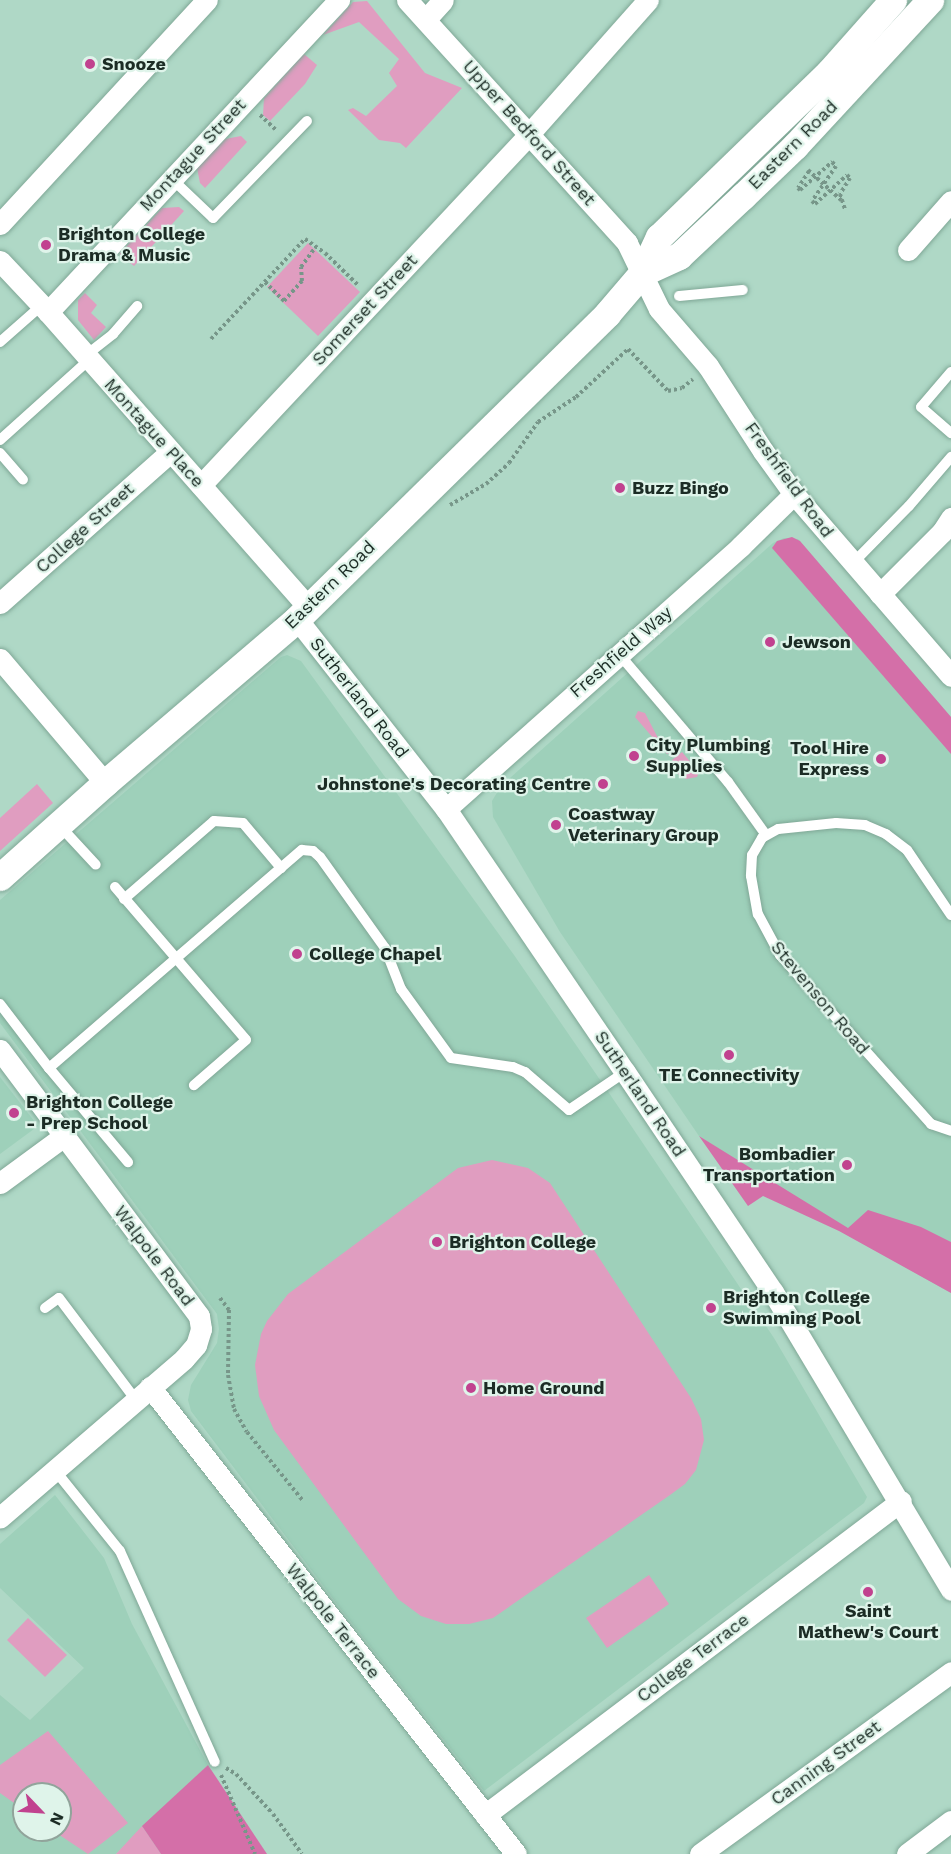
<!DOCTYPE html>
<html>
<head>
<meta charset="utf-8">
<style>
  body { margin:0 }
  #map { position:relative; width:951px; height:1854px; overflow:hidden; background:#afd8c6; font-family:"Work Sans",sans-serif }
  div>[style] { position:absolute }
  .built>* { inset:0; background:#9ed0ba }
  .green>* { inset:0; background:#e09dc0 }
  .forest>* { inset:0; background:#d46fa8 }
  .path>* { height:4px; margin-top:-2px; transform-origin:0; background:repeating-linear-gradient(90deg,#779689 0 3px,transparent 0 6px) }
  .roads { filter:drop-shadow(0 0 2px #7fa796) drop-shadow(0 0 2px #7fa796) }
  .service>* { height:10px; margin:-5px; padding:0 5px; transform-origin:5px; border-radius:5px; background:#fff }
  .minor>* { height:21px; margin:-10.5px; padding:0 10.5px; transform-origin:10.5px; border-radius:10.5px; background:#fff }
  .tertiary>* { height:27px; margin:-13.5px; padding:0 13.5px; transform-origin:13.5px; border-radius:13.5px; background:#fff }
  .dots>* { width:16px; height:16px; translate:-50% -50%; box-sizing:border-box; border:3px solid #dff4ea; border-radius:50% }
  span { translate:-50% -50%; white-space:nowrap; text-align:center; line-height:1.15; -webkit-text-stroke:4.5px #dff4ea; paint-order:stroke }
  .poi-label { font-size:18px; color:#1c2c25; font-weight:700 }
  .left { translate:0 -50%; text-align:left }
  .right { translate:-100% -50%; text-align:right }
  .street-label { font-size:18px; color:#1c2c25 }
  .north { position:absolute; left:12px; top:1782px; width:60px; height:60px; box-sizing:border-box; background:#dff4ea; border:2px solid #91a49b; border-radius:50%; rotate:115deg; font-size:16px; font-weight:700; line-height:24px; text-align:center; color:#1c2c25 }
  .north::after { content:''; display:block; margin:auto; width:21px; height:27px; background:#c1428f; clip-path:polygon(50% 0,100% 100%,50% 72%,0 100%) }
</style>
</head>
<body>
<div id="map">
  <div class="built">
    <i style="clip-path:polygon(784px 538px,798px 539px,951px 717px,951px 1293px,868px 1246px,699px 1136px,560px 932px,493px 817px,492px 801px,501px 786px,773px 543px)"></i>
    <i style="clip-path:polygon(287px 655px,301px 661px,514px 955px,605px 1087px,774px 1338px,867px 1497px,864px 1503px,484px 1791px,340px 1608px,191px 1411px,188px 1400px,191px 1385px,217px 1343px,219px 1329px,217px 1314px,0 1023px,0 900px,281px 657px)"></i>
    <i style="clip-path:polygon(0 1077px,38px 1126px,0 1154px)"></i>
    <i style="clip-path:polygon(evenodd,55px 1495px,104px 1558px,132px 1624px,208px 1765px,116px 1854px,0 1854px,0 1695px,30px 1720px,84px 1668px,0 1588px,0 1544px,55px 1495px,24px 1794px,60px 1794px,60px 1830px,24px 1830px,24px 1794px)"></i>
  </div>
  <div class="green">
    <i style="clip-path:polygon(367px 1px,425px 73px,462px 88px,406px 148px,400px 143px,379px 140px,348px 110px,353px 108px,366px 116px,397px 86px,389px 73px,399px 59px,359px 22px,323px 35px,353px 2px)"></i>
    <i style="clip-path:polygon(304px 54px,317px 65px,305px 84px,270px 121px,263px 115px,264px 98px)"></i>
    <i style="clip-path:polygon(241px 136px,247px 142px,205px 188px,200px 183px,197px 168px,225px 139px)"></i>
    <i style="clip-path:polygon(179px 207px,184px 211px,134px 266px,119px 254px,162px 208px)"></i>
    <i style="clip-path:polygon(308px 243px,360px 292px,318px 336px,267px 287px)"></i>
    <i style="clip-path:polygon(85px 293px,97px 305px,91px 313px,106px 327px,94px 340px,78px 320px,78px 300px)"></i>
    <i style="clip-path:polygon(638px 711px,645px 713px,658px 738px,675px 750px,667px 754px,635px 717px)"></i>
    <i style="clip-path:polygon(682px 752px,699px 772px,697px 777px,686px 779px,676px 773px,680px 770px,672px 760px)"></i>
    <i style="clip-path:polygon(37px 784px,53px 803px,0 851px,0 818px)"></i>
    <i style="clip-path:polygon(492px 1160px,528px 1168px,550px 1183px,691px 1398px,701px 1419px,704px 1440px,696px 1470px,685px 1484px,670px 1495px,493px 1618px,469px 1624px,446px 1624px,421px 1616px,398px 1599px,274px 1430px,259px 1396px,255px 1365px,261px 1334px,267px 1321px,288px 1294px,458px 1168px)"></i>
    <i style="clip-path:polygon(649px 1575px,669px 1604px,607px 1648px,586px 1618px)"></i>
    <i style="clip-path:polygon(28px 1618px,67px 1655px,45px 1677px,7px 1640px)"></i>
    <i style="clip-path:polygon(48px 1731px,128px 1823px,88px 1854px,52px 1830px,60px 1830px,60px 1794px,24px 1794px,24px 1810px,0 1793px,0 1765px)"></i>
    <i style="clip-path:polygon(142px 1826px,161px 1854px,116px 1854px)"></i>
  </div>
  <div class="forest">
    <i style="clip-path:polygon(792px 537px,800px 541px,951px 717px,951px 754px,772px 548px,777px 541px)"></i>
    <i style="clip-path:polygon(699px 1136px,848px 1228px,868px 1210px,921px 1227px,951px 1242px,951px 1293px,839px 1231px,763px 1196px,748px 1206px)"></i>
    <i style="clip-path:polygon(208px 1765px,267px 1854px,161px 1854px,142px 1826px)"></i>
  </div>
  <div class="path">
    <i style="left:260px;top:115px;width:22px;rotate:43deg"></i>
    <i style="left:808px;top:170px;width:45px;rotate:42.3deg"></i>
    <i style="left:809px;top:171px;width:20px;rotate:123deg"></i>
    <i style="left:798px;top:188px;width:3px;rotate:45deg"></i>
    <i style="left:800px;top:190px;width:43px;rotate:-41.2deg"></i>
    <i style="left:832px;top:162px;width:6px;rotate:45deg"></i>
    <i style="left:836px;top:166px;width:42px;rotate:124.4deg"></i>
    <i style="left:812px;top:201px;width:4px;rotate:45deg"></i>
    <i style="left:815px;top:204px;width:43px;rotate:-42.2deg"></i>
    <i style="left:847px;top:175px;width:4px;rotate:45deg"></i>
    <i style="left:850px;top:178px;width:19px;rotate:122deg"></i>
    <i style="left:840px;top:194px;width:16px;rotate:72deg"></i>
    <i style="left:265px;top:282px;width:27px;rotate:45deg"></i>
    <i style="left:284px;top:301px;width:27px;rotate:-48deg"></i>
    <i style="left:302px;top:281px;width:14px;rotate:-94deg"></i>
    <i style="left:301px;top:267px;width:24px;rotate:-54deg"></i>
    <i style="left:211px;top:339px;width:137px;rotate:-46.8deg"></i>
    <i style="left:305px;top:239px;width:24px;rotate:35deg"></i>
    <i style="left:325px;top:253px;width:47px;rotate:44.1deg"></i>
    <i style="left:450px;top:505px;width:42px;rotate:-30.3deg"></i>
    <i style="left:486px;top:484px;width:31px;rotate:-42deg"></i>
    <i style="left:509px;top:463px;width:50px;rotate:-54.7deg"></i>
    <i style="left:538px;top:422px;width:45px;rotate:-33.3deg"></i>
    <i style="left:576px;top:397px;width:71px;rotate:-42.7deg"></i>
    <i style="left:628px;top:349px;width:58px;rotate:46.4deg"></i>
    <i style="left:668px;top:391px;width:14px;rotate:-12deg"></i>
    <i style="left:682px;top:388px;width:14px;rotate:-39deg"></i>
    <i style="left:220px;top:1298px;width:15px;rotate:53deg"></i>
    <i style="left:229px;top:1310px;width:65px;rotate:90.9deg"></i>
    <i style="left:228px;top:1375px;width:35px;rotate:80deg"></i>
    <i style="left:234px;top:1409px;width:26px;rotate:61deg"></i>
    <i style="left:247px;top:1432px;width:89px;rotate:50.9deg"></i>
    <i style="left:226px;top:1768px;width:12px;rotate:31deg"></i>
    <i style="left:236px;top:1774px;width:54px;rotate:47.2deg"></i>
    <i style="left:273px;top:1814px;width:49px;rotate:54.1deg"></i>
    <i style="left:221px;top:1775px;width:86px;rotate:66.7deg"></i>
  </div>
  <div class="roads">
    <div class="service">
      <i style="left:171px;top:178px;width:58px;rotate:43.6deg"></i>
      <i style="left:213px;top:218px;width:135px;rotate:-45.9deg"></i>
      <i style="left:679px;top:296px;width:64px;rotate:-5.4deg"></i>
      <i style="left:0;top:342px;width:56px;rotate:-41.4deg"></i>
      <i style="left:85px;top:356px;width:36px;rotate:-38deg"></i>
      <i style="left:113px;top:334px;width:37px;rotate:-49deg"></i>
      <i style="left:951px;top:372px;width:46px;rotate:130.6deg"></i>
      <i style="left:921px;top:407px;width:40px;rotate:41deg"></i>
      <i style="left:0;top:440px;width:120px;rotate:-42deg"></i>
      <i style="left:0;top:453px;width:35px;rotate:49deg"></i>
      <i style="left:854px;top:562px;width:78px;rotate:-45.5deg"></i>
      <i style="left:909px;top:506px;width:65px;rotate:-49.4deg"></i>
      <i style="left:619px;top:654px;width:168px;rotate:49.6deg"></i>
      <i style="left:728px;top:782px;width:65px;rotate:54.4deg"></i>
      <i style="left:59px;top:825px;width:54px;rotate:47.2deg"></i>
      <i style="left:115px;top:887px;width:201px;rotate:49.4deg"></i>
      <i style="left:246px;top:1040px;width:69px;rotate:139.1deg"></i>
      <i style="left:124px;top:899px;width:119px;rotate:-40.9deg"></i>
      <i style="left:214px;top:821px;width:29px;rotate:4deg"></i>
      <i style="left:243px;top:823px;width:59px;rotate:49.8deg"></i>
      <i style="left:951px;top:915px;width:78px;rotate:-124.1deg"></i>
      <i style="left:907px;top:850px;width:26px;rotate:-143deg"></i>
      <i style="left:886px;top:834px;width:23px;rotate:-157deg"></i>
      <i style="left:865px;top:825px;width:29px;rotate:-176deg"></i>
      <i style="left:836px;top:823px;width:58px;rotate:174.1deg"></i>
      <i style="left:778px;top:829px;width:18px;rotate:151deg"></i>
      <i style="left:762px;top:838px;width:20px;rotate:120deg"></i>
      <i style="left:752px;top:855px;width:21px;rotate:93deg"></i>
      <i style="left:751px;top:876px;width:39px;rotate:80deg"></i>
      <i style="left:758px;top:914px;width:47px;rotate:61.8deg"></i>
      <i style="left:780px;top:955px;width:227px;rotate:48.2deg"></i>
      <i style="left:931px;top:1124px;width:21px;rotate:19deg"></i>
      <i style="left:0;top:1004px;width:81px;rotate:52.6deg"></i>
      <i style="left:49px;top:1068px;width:123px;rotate:50deg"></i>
      <i style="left:49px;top:1068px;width:334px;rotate:-40.8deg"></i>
      <i style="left:302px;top:850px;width:11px;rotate:5deg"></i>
      <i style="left:313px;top:851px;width:9px;rotate:41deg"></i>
      <i style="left:320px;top:857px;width:112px;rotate:54.5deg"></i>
      <i style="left:385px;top:948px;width:44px;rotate:68.7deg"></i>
      <i style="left:401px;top:989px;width:85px;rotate:54.1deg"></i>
      <i style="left:451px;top:1058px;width:63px;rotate:8.3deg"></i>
      <i style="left:513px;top:1067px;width:13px;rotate:23deg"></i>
      <i style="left:525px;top:1072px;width:58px;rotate:40.8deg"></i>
      <i style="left:569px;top:1110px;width:68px;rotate:-34.2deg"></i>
      <i style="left:45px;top:1308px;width:17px;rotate:-36deg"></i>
      <i style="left:59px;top:1298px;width:126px;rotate:53deg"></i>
      <i style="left:54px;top:1469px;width:105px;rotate:51.2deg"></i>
      <i style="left:120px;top:1551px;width:231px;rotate:65.8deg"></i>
    </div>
    <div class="minor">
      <i style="left:407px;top:0;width:328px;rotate:47.8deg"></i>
      <i style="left:627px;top:243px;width:73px;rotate:64.1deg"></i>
      <i style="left:659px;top:309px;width:75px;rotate:49.3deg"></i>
      <i style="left:708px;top:366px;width:101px;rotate:57.1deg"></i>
      <i style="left:763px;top:451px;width:53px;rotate:54.2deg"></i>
      <i style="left:794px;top:494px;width:240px;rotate:49.2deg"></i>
      <i style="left:426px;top:19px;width:25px;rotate:-48deg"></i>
      <i style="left:0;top:224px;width:305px;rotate:-47.3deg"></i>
      <i style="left:908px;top:250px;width:65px;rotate:-48.7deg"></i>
      <i style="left:0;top:261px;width:70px;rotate:46.7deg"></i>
      <i style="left:48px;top:312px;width:392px;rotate:48.6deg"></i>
      <i style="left:48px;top:312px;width:427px;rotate:-47deg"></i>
      <i style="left:201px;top:485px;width:480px;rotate:-46.9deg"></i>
      <i style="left:529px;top:134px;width:179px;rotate:-48.4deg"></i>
      <i style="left:880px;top:594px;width:88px;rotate:-45deg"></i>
      <i style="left:942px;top:532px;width:17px;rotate:-57deg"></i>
      <i style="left:0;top:603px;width:227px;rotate:-41.6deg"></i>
      <i style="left:297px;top:619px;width:241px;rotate:51.9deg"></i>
      <i style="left:446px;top:809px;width:318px;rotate:55.8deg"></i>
      <i style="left:625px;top:1072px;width:265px;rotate:56.1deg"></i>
      <i style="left:773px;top:1292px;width:347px;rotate:59.1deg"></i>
      <i style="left:0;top:659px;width:162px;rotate:49.7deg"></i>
      <i style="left:446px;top:809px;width:395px;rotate:-41.7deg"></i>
      <i style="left:741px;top:546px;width:74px;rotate:-44.5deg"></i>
      <i style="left:0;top:1050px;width:332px;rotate:53.2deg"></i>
      <i style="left:199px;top:1316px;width:13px;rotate:81deg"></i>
      <i style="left:201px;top:1329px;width:17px;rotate:107deg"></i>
      <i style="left:196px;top:1345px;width:18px;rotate:131deg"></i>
      <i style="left:184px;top:1359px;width:243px;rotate:139.3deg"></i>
      <i style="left:0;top:1183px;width:79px;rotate:-36.3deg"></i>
      <i style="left:150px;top:1387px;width:593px;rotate:51.91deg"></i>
      <i style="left:485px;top:1815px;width:521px;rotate:-37.05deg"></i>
      <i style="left:700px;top:1854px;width:310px;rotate:-35.9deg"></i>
      <i style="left:907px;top:1854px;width:55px;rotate:-36.9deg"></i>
    </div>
    <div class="tertiary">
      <i style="left:642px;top:273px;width:41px;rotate:-24.7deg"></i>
      <i style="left:679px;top:256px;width:88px;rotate:-43.2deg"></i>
      <i style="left:743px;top:196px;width:72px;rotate:-43.9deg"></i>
      <i style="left:795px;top:146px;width:199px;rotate:-47.2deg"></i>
      <i style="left:0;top:877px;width:141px;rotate:-41.8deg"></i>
      <i style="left:105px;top:783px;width:253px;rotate:-40.5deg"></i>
      <i style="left:297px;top:619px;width:435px;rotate:-44.5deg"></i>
      <i style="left:607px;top:314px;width:54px;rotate:-49.5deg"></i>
      <i style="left:642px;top:273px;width:40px;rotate:-65deg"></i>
      <i style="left:659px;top:237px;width:238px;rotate:-44.1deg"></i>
      <i style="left:830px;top:71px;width:95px;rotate:-48.4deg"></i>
    </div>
  </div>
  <div class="dots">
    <i style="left:90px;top:64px;background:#c1428f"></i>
    <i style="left:46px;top:245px;background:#c1428f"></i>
    <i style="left:620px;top:488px;background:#c1428f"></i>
    <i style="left:770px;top:642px;background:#c1428f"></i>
    <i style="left:634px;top:756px;background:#c1428f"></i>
    <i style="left:881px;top:759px;background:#c1428f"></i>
    <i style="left:603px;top:784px;background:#c1428f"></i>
    <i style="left:556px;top:825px;background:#c1428f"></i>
    <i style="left:297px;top:954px;background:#c1428f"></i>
    <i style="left:729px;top:1055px;background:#c1428f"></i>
    <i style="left:14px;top:1113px;background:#c1428f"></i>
    <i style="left:847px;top:1165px;background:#c1428f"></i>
    <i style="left:437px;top:1242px;background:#c1428f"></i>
    <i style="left:711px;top:1308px;background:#c1428f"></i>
    <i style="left:471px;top:1388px;background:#c1428f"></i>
    <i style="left:868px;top:1592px;background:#c1428f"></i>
  </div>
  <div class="poi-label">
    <span class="left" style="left:102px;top:64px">Snooze</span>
    <span class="left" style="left:58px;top:245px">Brighton College<br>Drama &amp; Music</span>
    <span class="left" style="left:632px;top:488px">Buzz Bingo</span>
    <span class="left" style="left:782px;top:642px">Jewson</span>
    <span class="left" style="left:646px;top:756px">City Plumbing<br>Supplies</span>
    <span class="right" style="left:869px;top:759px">Tool Hire<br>Express</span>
    <span class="right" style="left:591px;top:784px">Johnstone's Decorating Centre</span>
    <span class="left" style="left:568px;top:825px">Coastway<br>Veterinary Group</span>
    <span class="left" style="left:309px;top:954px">College Chapel</span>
    <span style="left:729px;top:1075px">TE Connectivity</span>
    <span class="left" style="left:26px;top:1113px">Brighton College<br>- Prep School</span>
    <span class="right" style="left:835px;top:1165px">Bombadier<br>Transportation</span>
    <span class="left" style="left:449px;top:1242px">Brighton College</span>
    <span class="left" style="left:723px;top:1308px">Brighton College<br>Swimming Pool</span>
    <span class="left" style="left:483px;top:1388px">Home Ground</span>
    <span style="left:868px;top:1622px">Saint<br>Mathew's Court</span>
  </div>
  <div class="street-label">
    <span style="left:529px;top:133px;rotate:48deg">Upper Bedford Street</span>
    <span style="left:793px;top:145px;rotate:-45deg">Eastern Road</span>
    <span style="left:193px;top:155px;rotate:-47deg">Montague Street</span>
    <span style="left:365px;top:310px;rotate:-47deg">Somerset Street</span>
    <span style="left:154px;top:433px;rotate:48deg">Montague Place</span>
    <span style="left:789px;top:480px;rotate:54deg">Freshfield Road</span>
    <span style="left:85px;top:528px;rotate:-42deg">College Street</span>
    <span style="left:330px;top:585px;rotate:-44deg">Eastern Road</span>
    <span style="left:621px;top:652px;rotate:-41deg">Freshfield Way</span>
    <span style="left:359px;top:698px;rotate:52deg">Sutherland Road</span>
    <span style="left:820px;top:998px;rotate:50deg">Stevenson Road</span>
    <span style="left:640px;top:1094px;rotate:56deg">Sutherland Road</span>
    <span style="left:154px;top:1256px;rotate:53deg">Walpole Road</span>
    <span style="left:333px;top:1621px;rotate:52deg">Walpole Terrace</span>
    <span style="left:693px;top:1658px;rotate:-37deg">College Terrace</span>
    <span style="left:826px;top:1763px;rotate:-36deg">Canning Street</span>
  </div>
  <div class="north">N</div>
</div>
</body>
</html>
